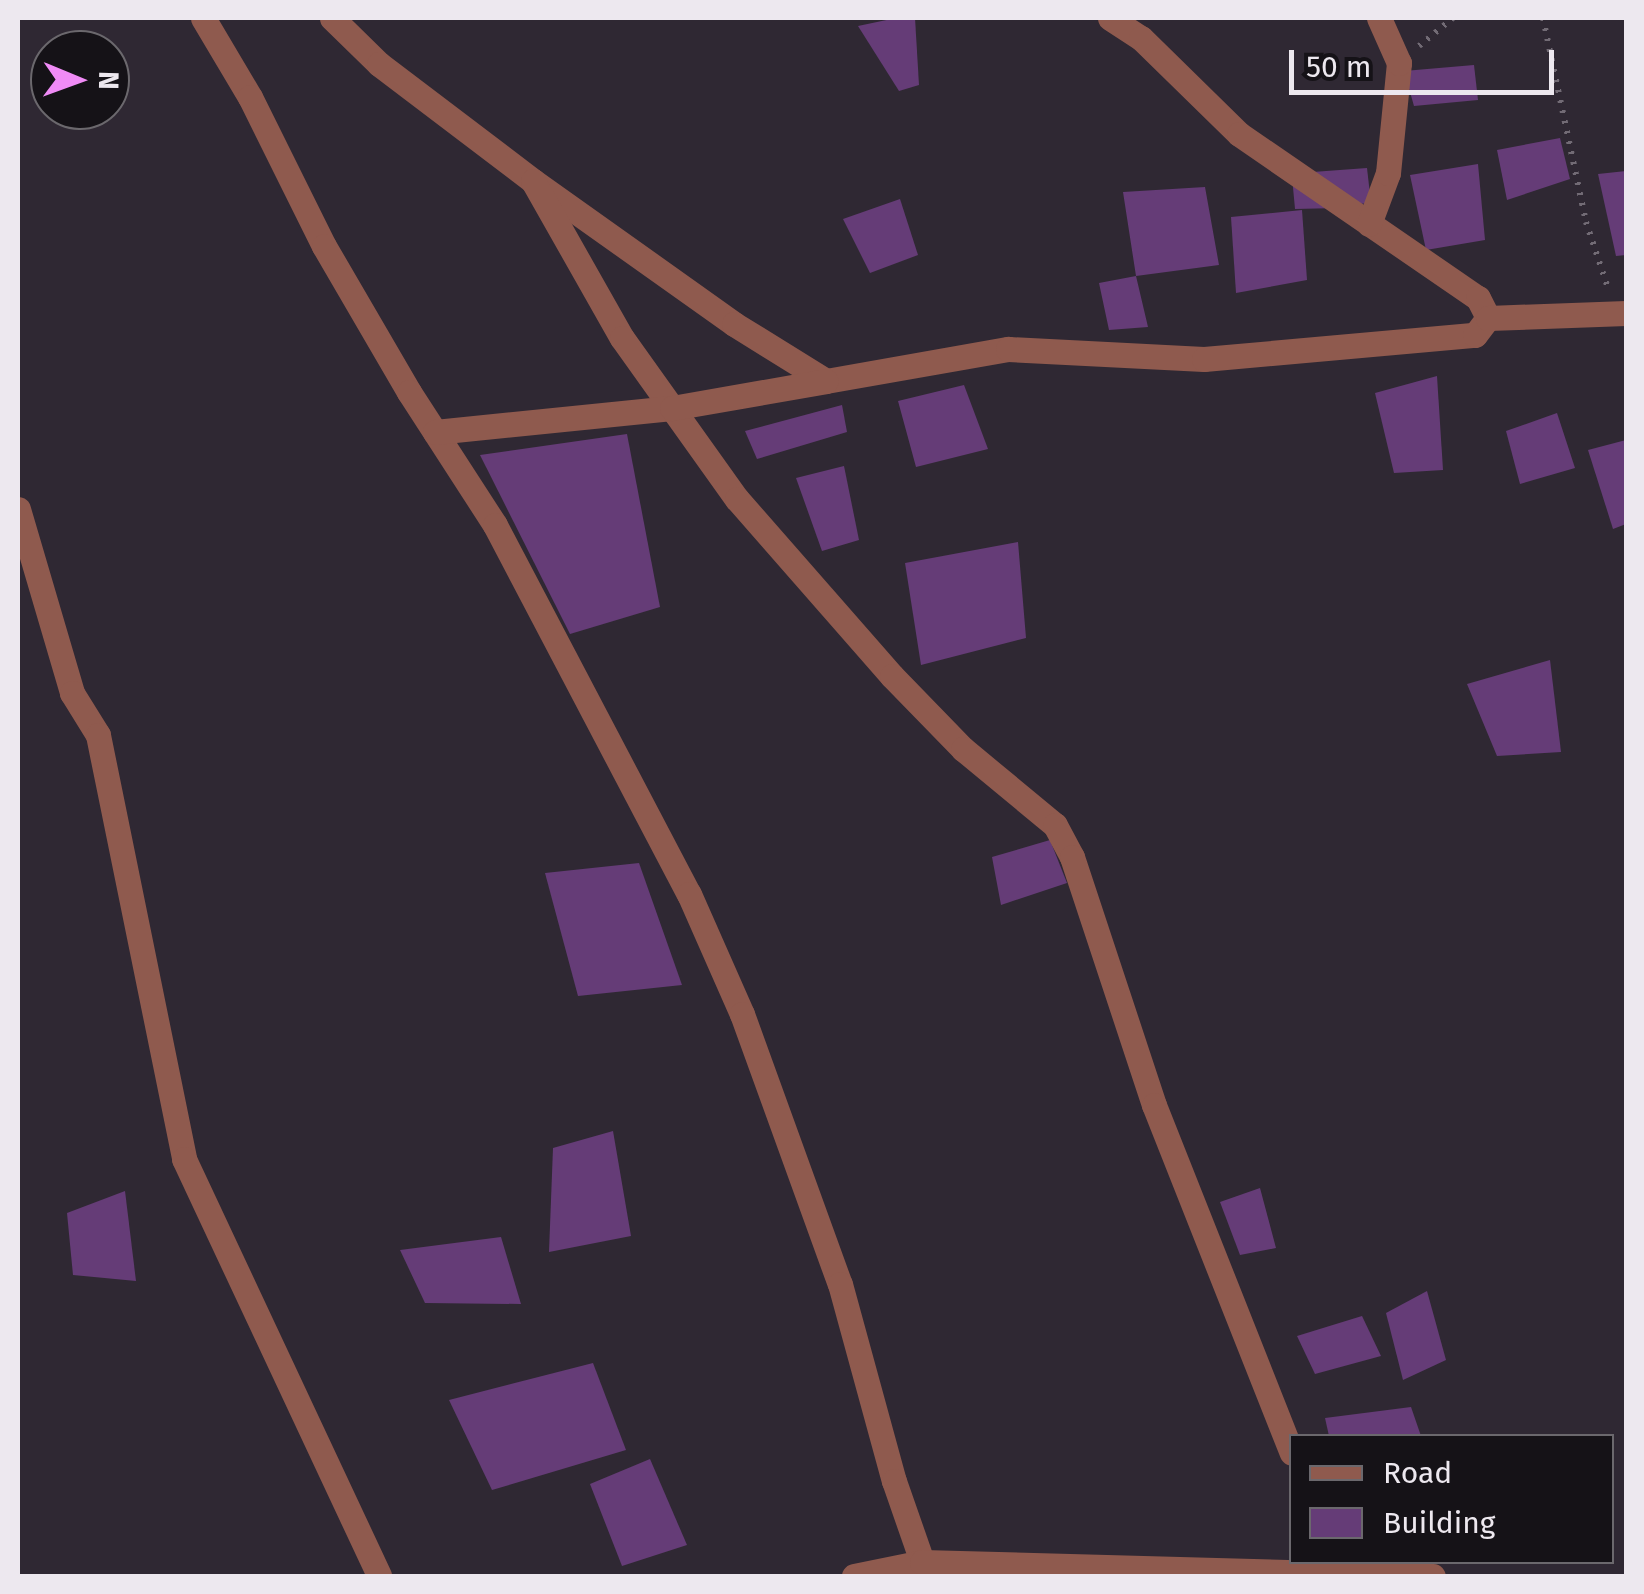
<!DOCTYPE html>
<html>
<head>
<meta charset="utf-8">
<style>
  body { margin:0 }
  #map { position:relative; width:1644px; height:1594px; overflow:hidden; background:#2f2833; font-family:"Fira Sans",sans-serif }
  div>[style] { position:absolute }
  .building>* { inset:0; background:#653c77 }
  .path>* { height:6px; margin-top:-3px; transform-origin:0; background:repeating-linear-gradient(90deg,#726b75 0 2.5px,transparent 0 10.5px) }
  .street>* { height:25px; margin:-12.5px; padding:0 12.5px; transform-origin:12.5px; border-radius:12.5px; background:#8f5a4e }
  span { translate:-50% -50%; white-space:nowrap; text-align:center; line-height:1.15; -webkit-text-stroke:8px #151217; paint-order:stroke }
  .frame { position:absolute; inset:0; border:20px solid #ede8ef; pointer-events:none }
  .legend { position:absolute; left:1289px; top:1434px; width:325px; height:130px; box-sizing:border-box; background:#151217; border:2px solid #6b686d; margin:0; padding:12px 18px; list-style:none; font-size:30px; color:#ede8ef }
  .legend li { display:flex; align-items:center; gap:20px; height:50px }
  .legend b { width:50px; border:2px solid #6b686d }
  .north { position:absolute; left:30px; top:30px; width:100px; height:100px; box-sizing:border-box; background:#151217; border:2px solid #6b686d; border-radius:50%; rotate:91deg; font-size:28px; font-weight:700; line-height:40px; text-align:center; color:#ede8ef }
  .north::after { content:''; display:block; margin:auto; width:35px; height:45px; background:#f08bf6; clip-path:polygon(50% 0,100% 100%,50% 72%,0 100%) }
  .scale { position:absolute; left:1289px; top:50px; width:265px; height:45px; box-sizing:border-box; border:5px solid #ede8ef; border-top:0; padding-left:12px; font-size:30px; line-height:35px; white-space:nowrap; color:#ede8ef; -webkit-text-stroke:8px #151217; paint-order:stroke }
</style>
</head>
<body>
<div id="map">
  <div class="building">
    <i style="clip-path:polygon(896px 18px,915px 18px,919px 85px,899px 91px,858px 26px)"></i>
    <i style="clip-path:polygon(1474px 65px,1478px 100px,1414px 106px,1404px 71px)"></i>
    <i style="clip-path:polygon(1560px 138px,1570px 179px,1507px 200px,1497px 150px)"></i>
    <i style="clip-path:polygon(1478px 164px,1485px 240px,1426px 250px,1410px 175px)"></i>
    <i style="clip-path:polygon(1367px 168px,1371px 203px,1347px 205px,1299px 173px)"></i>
    <i style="clip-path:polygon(1626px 171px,1626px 255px,1616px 256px,1598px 174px)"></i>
    <i style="clip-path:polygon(1292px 177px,1338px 208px,1295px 209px)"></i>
    <i style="clip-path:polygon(1205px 187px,1219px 265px,1136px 276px,1148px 327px,1109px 330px,1099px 283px,1136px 276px,1123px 192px)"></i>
    <i style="clip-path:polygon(900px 199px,918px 255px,870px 273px,843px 219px)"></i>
    <i style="clip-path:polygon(1302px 210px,1307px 280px,1236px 293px,1231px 217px)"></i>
    <i style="clip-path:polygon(1437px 376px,1443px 470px,1394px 473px,1375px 393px)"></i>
    <i style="clip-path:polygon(964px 385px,988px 449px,916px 467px,898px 401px)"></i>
    <i style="clip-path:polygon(842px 405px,847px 432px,757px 459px,745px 431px)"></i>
    <i style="clip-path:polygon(1557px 413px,1575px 468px,1520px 484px,1506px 431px)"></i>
    <i style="clip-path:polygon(627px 434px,660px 607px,570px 634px,480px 455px)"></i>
    <i style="clip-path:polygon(1626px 440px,1626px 524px,1613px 529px,1588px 450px)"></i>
    <i style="clip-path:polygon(844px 466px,859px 540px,822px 551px,796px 478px)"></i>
    <i style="clip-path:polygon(1018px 542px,1026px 638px,921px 665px,905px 563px)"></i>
    <i style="clip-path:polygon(1550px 660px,1561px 752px,1497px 756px,1467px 684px)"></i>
    <i style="clip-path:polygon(1050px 840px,1067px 883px,1001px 905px,992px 857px)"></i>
    <i style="clip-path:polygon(639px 863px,682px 985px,578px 996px,545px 873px)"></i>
    <i style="clip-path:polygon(613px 1131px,631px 1236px,549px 1252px,553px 1148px)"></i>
    <i style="clip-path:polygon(1260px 1188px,1276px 1248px,1240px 1255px,1220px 1202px)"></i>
    <i style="clip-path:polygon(125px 1191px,136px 1281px,73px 1275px,67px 1213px)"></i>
    <i style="clip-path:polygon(501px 1237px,521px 1304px,425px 1303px,400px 1250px)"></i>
    <i style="clip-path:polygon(1427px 1291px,1446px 1360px,1403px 1380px,1386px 1313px)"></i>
    <i style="clip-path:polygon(1362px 1316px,1381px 1356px,1315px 1374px,1297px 1336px)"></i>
    <i style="clip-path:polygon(593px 1363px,626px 1450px,492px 1490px,449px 1400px)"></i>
    <i style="clip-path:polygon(1411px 1407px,1421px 1436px,1329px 1436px,1325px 1418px)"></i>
    <i style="clip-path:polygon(650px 1459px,687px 1545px,622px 1566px,590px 1484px)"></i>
  </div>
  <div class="path">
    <i style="left:1543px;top:18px;width:208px;rotate:78.1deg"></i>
    <i style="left:1586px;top:222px;width:70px;rotate:71.6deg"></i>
    <i style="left:1419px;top:46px;width:44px;rotate:-39.5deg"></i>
  </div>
  <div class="street">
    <i style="left:203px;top:18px;width:92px;rotate:59.3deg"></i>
    <i style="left:250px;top:97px;width:166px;rotate:63.6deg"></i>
    <i style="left:324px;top:246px;width:169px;rotate:59.8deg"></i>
    <i style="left:409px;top:392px;width:158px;rotate:57.1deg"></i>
    <i style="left:495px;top:525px;width:417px;rotate:62.3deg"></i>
    <i style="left:689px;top:894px;width:131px;rotate:66.2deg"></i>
    <i style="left:742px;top:1014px;width:287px;rotate:70.1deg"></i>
    <i style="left:840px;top:1284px;width:204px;rotate:74.7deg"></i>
    <i style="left:894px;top:1481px;width:101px;rotate:70.8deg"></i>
    <i style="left:332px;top:18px;width:66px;rotate:44.4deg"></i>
    <i style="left:379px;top:64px;width:193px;rotate:37.2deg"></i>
    <i style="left:533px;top:181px;width:247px;rotate:35.4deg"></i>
    <i style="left:734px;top:324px;width:108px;rotate:31.8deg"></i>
    <i style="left:826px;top:381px;width:185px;rotate:-10deg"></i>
    <i style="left:1008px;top:349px;width:196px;rotate:2.9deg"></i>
    <i style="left:1204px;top:359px;width:272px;rotate:-5.1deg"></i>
    <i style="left:1475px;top:335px;width:21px;rotate:-53deg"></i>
    <i style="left:1110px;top:18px;width:37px;rotate:33deg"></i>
    <i style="left:1141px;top:38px;width:137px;rotate:44.4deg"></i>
    <i style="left:1239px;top:134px;width:290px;rotate:34.5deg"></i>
    <i style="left:1478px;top:298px;width:22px;rotate:63deg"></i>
    <i style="left:533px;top:181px;width:180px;rotate:60.5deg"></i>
    <i style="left:622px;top:338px;width:198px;rotate:54.5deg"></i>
    <i style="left:737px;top:499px;width:235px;rotate:48.8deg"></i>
    <i style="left:892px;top:676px;width:102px;rotate:45.8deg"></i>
    <i style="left:963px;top:749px;width:119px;rotate:39.6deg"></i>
    <i style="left:1055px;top:825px;width:36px;rotate:62deg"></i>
    <i style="left:1072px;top:857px;width:261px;rotate:71.7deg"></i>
    <i style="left:1154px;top:1105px;width:374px;rotate:68.4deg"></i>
    <i style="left:1369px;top:224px;width:54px;rotate:-69.6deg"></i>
    <i style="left:1388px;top:173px;width:111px;rotate:-84.3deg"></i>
    <i style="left:1399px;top:63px;width:49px;rotate:-114deg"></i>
    <i style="left:1488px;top:318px;width:138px;rotate:-2.1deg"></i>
    <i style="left:435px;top:432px;width:238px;rotate:-5.8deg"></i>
    <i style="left:672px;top:408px;width:156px;rotate:-9.9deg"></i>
    <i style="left:18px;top:509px;width:192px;rotate:73.6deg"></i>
    <i style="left:72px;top:693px;width:49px;rotate:58.2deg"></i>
    <i style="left:98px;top:735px;width:433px;rotate:78.5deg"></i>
    <i style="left:184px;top:1159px;width:460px;rotate:64.9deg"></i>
    <i style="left:854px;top:1576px;width:69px;rotate:-11.6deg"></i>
    <i style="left:922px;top:1562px;width:511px;rotate:1.57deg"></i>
  </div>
  <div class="frame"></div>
  <ul class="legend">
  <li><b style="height:12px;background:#8f5a4e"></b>Road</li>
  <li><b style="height:28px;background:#653c77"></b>Building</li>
  </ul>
  <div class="north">N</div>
  <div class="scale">50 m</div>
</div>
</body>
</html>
